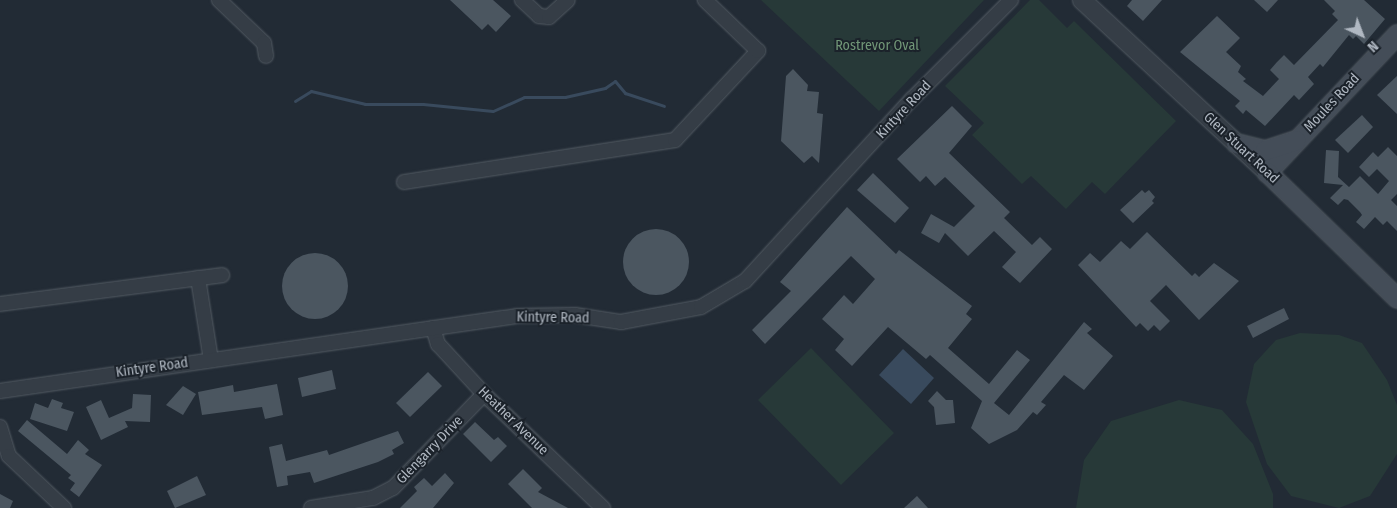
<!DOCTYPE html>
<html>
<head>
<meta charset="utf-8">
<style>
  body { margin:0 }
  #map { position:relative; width:1397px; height:508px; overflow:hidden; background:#222b35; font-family:"Fira Sans Condensed",sans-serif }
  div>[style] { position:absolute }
  .green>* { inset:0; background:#273938 }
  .water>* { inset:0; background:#394a5d }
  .stream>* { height:3px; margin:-1.5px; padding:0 1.5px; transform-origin:1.5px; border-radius:1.5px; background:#394a5d }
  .building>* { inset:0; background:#4b5660 }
  .round { border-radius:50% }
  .roads { filter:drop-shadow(0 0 1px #535b63) drop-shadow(0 0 1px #535b63) }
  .minor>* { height:14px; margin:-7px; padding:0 7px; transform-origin:7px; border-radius:7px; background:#353d46 }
  .tertiary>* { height:18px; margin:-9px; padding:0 9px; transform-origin:9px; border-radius:9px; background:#353d46 }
  .secondary>* { height:19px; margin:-9.5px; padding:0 9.5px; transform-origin:9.5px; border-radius:9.5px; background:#444d58 }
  span { translate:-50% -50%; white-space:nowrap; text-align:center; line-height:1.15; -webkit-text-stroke:4px #1b222a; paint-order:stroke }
  .park-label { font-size:14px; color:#719677 }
  .street-label { font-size:14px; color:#b0b8c2 }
  .north { position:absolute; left:1337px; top:10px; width:50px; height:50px; -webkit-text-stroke:4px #1b222a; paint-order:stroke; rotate:137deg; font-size:14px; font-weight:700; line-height:20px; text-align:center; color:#b0b8c2 }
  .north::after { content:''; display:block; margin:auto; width:18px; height:22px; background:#b0b8c2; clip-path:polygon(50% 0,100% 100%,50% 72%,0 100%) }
</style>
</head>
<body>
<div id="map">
  <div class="green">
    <i style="clip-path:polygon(761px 0,984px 0,879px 111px)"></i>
    <i style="clip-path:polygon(1030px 0,1039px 0,1067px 28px,1074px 21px,1176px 121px,1105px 194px,1092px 182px,1066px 209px,1031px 176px,1022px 184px,972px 135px,984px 123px,945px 86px)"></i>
    <i style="clip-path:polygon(1300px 333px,1339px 335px,1362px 343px,1387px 380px,1397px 405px,1397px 454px,1370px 496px,1339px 508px,1291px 496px,1267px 464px,1246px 402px,1254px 364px,1276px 340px)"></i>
    <i style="clip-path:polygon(811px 348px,894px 433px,841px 485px,758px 400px)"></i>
    <i style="clip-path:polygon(1179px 400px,1222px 410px,1253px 444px,1273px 494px,1273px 508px,1076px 508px,1084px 460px,1111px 421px)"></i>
  </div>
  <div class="water">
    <i style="clip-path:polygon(903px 349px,934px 378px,911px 404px,879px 375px)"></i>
  </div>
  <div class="stream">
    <i style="left:295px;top:101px;width:19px;rotate:-32deg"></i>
    <i style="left:311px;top:91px;width:56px;rotate:13.5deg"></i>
    <i style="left:365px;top:104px;width:58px"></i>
    <i style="left:423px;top:104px;width:70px;rotate:5.7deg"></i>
    <i style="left:493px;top:111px;width:34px;rotate:-24deg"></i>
    <i style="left:524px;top:97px;width:41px"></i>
    <i style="left:565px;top:97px;width:41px;rotate:-12.7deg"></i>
    <i style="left:605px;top:88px;width:12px;rotate:-35deg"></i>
    <i style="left:615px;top:81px;width:16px;rotate:50deg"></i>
    <i style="left:625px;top:93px;width:41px;rotate:18.4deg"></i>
  </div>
  <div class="building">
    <i style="clip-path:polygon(450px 0,493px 0,511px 16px,496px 32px,488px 24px,482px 30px)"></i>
    <i style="clip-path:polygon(1132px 0,1162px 0,1143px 21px,1127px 6px)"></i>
    <i style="clip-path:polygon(1254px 0,1278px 0,1267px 12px)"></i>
    <i style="clip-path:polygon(1324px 0,1364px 0,1385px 19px,1364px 44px,1356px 36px,1353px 39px,1349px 35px,1323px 67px,1320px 64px,1308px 77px,1314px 84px,1299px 100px,1294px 95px,1265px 126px,1246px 110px,1243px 114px,1235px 106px,1240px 101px,1180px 52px,1217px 16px,1240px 38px,1226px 52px,1241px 66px,1238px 72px,1246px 79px,1243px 81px,1263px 96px,1279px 79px,1270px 70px,1277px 62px,1284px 55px,1294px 65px,1338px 20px,1332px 14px,1335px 11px)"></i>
    <i style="clip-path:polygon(793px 69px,808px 85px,807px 91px,819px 92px,817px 113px,823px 114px,819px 163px,812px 156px,804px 163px,781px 141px,786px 76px)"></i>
    <i style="clip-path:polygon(1397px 76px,1397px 114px,1377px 95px)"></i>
    <i style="clip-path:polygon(952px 106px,972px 126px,949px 153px,1010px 212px,1004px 218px,1032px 245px,1040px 237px,1052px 249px,1020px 283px,1002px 267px,1016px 252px,994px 231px,968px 256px,945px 233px,939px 243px,921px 233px,931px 214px,954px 227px,975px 206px,945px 177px,935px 186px,926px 176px,920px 182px,897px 159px)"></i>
    <i style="clip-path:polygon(1362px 115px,1373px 127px,1348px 153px,1335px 140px)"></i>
    <i style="clip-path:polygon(1388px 147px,1397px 156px,1397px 194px,1391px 200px,1397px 206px,1397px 231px,1387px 221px,1383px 225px,1375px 217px,1364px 229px,1356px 222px,1362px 215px,1360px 212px,1348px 200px,1344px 199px,1338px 205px,1330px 198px,1343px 185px,1324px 183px,1326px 150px,1339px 151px,1338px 177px,1349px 187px,1360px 176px,1378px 194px,1389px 181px,1377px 169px,1369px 177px,1359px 167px,1373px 152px,1378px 157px)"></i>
    <i style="clip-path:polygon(873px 173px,909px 208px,895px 223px,857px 190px)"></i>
    <i style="clip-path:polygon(1142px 190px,1145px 193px,1149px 190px,1155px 197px,1152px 201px,1154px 203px,1133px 223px,1120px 210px)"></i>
    <i style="clip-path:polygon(847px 207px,896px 254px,899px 250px,972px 306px,966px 314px,972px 319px,948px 348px,989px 384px,1017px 350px,1030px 360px,994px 403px,1009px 415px,1084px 322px,1092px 329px,1087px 333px,1113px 356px,1084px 390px,1064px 375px,1041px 402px,1046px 405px,1037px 415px,1033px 412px,1017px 430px,989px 444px,971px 428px,982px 401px,930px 355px,926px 359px,888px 327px,852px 366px,835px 350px,844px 339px,822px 319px,844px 295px,853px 304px,875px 279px,851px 256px,765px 344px,752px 330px,791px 291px,780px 282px)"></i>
    <i class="round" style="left:623px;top:229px;width:66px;height:66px"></i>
    <i style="clip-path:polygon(1147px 232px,1192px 276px,1195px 273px,1199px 277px,1214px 263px,1239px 281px,1199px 320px,1166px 285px,1150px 301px,1170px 321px,1160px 331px,1154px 325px,1148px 331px,1140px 323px,1136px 327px,1078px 265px,1090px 253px,1100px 262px,1121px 241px,1130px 249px)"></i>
    <i class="round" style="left:282px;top:253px;width:66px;height:66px"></i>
    <i style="clip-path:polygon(1284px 308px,1289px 319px,1253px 338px,1247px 326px)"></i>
    <i style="clip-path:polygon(332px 370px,336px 389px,302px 397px,298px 378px)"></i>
    <i style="clip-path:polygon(428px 372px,442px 386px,410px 417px,396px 403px)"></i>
    <i style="clip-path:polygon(277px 384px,283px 415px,265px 419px,262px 407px,202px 415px,198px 392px,233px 385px,234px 392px)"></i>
    <i style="clip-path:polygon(183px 386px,196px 394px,183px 415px,166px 405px)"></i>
    <i style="clip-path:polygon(937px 391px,946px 400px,953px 400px,955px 423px,936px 425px,934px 407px,928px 401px)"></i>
    <i style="clip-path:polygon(133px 394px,151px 395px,150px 422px,125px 421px,128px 427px,101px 440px,86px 407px,101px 400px,109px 418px,132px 408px)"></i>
    <i style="clip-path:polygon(52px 399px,63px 403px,61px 408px,74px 412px,67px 431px,30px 419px,35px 403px,48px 408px)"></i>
    <i style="clip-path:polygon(27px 420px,67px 454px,78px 440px,89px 450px,85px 454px,102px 465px,79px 497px,70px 490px,75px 483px,68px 478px,71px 475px,18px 431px)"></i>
    <i style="clip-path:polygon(475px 422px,494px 440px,498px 437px,507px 446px,491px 462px,463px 434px)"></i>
    <i style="clip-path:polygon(398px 431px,404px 443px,392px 450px,394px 454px,378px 462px,314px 483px,310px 472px,287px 476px,288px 485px,277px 487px,269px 447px,282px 444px,286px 461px,327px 450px,329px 455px)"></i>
    <i style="clip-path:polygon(523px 469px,542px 488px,538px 492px,568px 508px,532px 508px,508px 484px)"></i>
    <i style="clip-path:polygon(445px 473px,454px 483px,433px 508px,400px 508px,417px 491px,414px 487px,424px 478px,432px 486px)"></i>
    <i style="clip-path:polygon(197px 476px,206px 495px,175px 508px,167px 491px)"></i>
    <i style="clip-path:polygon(0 494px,13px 501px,10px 508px,0 508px)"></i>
    <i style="clip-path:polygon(917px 496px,928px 508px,904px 508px)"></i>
  </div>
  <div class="roads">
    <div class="minor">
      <i style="left:219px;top:0;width:62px;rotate:43.7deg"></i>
      <i style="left:264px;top:43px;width:13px;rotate:81deg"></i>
      <i style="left:522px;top:0;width:23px;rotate:43deg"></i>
      <i style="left:539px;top:16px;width:10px;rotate:6deg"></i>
      <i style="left:549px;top:17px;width:25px;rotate:-42deg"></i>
      <i style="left:404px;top:182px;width:274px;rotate:-8.8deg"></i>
      <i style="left:675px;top:140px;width:122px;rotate:-47deg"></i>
      <i style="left:758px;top:51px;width:74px;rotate:-136.1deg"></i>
      <i style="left:198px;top:278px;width:83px;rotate:81deg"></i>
      <i style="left:0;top:304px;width:224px;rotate:-7.4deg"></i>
      <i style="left:433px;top:328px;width:17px;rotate:73deg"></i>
      <i style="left:438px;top:344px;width:68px;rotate:47.4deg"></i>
      <i style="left:484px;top:394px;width:165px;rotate:43.8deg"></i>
      <i style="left:0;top:391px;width:522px;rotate:-8.25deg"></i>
      <i style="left:517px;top:316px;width:58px;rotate:-1deg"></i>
      <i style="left:575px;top:315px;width:47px;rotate:8.7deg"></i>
      <i style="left:621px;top:322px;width:81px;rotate:-10.6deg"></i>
      <i style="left:701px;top:307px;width:51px;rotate:-30.6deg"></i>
      <i style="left:745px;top:281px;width:247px;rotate:-47.5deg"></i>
      <i style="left:912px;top:99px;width:140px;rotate:-45deg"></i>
      <i style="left:0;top:427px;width:30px;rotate:73deg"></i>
      <i style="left:9px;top:456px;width:76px;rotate:43.4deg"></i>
      <i style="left:311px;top:508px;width:63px;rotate:-9.2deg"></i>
      <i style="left:373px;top:498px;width:22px;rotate:-27deg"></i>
      <i style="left:393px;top:488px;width:131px;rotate:-45.9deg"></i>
    </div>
    <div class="tertiary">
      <i style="left:1082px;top:0;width:253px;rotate:42.9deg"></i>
    </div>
    <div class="secondary">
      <i style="left:1397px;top:34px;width:190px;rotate:133.3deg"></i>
      <i style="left:1267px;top:172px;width:181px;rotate:44.1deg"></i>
      <i style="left:1236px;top:143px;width:30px;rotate:14deg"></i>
      <i style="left:1265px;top:150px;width:32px;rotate:-18deg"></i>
    </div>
  </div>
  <div class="park-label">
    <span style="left:877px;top:46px">Rostrevor Oval</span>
  </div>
  <div class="street-label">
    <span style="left:1332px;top:103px;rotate:-47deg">Moules Road</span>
    <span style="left:904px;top:110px;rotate:-47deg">Kintyre Road</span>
    <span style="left:1241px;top:148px;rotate:43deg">Glen Stuart Road</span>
    <span style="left:553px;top:318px;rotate:1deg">Kintyre Road</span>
    <span style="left:152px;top:368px;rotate:-8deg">Kintyre Road</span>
    <span style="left:513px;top:421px;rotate:44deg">Heather Avenue</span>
    <span style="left:430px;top:450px;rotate:-46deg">Glengarry Drive</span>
  </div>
  <div class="north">N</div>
</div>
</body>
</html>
